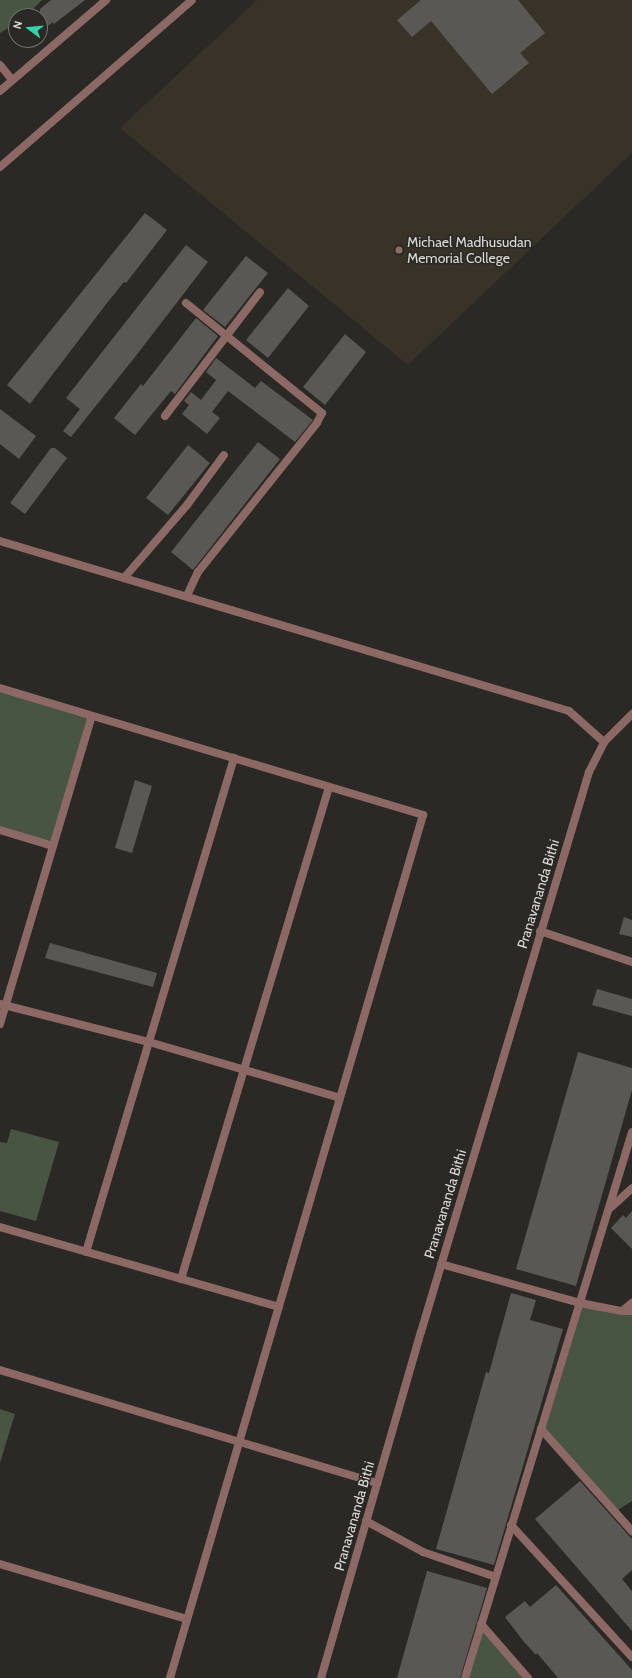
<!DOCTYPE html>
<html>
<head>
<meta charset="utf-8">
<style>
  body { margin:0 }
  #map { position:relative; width:632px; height:1678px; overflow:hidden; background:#2b2925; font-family:Cabin,sans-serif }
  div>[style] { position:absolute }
  .built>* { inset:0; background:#383229 }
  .green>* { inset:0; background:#485542 }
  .building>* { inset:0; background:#5a5854 }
  .minor>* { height:8px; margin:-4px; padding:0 4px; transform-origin:4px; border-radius:4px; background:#8d6965 }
  .tertiary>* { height:8px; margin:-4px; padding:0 4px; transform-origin:4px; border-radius:4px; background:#8d6965 }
  .dots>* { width:11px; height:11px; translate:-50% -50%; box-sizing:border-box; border:2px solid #2b2925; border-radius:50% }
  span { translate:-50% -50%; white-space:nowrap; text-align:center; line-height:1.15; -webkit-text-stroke:3px #2b2925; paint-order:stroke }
  .poi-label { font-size:14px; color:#dbdad7 }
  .left { translate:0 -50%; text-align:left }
  .street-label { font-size:14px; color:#dbdad7 }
  .north { position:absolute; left:8px; top:8px; width:40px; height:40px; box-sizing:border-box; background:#2b2925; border:1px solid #71706c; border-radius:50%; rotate:286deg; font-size:11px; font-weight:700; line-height:16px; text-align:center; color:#dbdad7 }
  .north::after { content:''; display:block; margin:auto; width:14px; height:18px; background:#31d4a9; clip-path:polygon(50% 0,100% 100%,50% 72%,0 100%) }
</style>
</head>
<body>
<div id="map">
  <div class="built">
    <i style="clip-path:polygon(257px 0,632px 0,632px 153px,408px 365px,120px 128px)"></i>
  </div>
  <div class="green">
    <i style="clip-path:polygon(0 0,42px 0,26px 16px,16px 16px,16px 23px,0 33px)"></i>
    <i style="clip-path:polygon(0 692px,92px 716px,53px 846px,0 828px)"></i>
    <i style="clip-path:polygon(11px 1129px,59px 1142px,36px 1221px,0 1211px,0 1142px,7px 1143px)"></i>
    <i style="clip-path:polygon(584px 1303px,632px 1310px,632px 1501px,618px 1510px,545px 1429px)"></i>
    <i style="clip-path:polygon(0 1409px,15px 1414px,0 1463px)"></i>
    <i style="clip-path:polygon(481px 1624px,528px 1678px,465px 1678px)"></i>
  </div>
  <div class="building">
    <i style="clip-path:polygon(51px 0,85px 0,54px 24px,53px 22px,40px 32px,40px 9px)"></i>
    <i style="clip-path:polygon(421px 0,518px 0,545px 33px,520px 53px,529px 63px,492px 94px,431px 21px,412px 37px,397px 20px)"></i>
    <i style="clip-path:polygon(145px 213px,167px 230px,126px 283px,124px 282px,107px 303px,30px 404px,7px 385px)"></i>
    <i style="clip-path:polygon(186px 245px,208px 262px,135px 357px,71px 437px,63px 431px,80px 409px,66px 398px)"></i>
    <i style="clip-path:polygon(246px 256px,268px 273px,225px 327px,203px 310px)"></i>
    <i style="clip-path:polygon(288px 288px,309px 306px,268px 358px,246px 340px)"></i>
    <i style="clip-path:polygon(196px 318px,218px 336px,175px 394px,171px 391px,135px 435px,114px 418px,141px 384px,143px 386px)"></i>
    <i style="clip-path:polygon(345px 334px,366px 352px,325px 405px,303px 387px)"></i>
    <i style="clip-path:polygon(216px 358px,255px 388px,261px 381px,313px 420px,295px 442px,228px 391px,212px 412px,220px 418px,207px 434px,182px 414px,189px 405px,184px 401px,191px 392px,201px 400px,216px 380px,206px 372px)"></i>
    <i style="clip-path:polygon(0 409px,36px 436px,19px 459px,0 444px)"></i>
    <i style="clip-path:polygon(258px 442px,280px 459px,193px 570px,171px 552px)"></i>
    <i style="clip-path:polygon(188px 445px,210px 463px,168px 515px,146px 498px)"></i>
    <i style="clip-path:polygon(51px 448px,55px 448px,67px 458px,25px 514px,10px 503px)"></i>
    <i style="clip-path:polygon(135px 780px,152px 786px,132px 853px,115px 848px)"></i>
    <i style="clip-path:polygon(624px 917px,632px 920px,632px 937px,619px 934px)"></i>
    <i style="clip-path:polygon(50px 943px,157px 973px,153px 987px,45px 958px)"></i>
    <i style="clip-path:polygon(597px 989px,632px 999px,632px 1016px,592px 1005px)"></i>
    <i style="clip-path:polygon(578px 1052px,632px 1068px,632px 1090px,576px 1286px,516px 1269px)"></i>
    <i style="clip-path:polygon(632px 1211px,632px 1249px,611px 1228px,623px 1215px,626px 1218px)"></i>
    <i style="clip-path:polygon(511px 1293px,536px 1300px,530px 1320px,563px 1329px,494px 1565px,436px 1549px,486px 1372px,489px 1373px)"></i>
    <i style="clip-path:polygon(580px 1481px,632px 1539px,632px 1570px,622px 1579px,632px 1591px,632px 1631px,535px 1519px)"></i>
    <i style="clip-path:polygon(427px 1571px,487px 1588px,460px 1678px,397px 1678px)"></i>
    <i style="clip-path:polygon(556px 1585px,632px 1670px,632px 1678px,558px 1678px,537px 1653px,536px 1655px,524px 1642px,505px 1617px,525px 1601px,530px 1607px)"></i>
  </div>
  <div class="minor">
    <i style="left:0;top:65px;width:19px;rotate:51deg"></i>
    <i style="left:0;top:91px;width:140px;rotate:-40.6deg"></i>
    <i style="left:186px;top:303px;width:175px;rotate:39deg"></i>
    <i style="left:322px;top:413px;width:11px;rotate:117deg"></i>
    <i style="left:317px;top:423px;width:191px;rotate:128.6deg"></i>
    <i style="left:198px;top:572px;width:26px;rotate:115deg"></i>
    <i style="left:165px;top:416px;width:156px;rotate:-52.5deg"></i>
    <i style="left:0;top:541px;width:594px;rotate:16.63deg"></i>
    <i style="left:569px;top:711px;width:47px;rotate:41.5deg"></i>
    <i style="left:124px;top:578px;width:96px;rotate:-49.2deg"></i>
    <i style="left:187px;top:505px;width:62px;rotate:-53.5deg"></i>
    <i style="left:0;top:688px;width:442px;rotate:16.7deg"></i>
    <i style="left:423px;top:815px;width:899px;rotate:106.34deg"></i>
    <i style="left:0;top:830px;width:55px;rotate:16.8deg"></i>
    <i style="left:540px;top:931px;width:97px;rotate:18.6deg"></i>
    <i style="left:0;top:1004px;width:154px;rotate:14.3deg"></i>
    <i style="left:149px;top:1042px;width:199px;rotate:16.3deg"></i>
    <i style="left:0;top:1024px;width:321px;rotate:-73.4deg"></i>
    <i style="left:609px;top:1209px;width:31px;rotate:-42deg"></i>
    <i style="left:0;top:1227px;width:290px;rotate:16deg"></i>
    <i style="left:86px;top:1252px;width:516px;rotate:-73.32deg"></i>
    <i style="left:441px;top:1264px;width:144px;rotate:15.7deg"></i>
    <i style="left:580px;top:1303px;width:43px;rotate:10.8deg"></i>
    <i style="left:622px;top:1311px;width:10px"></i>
    <i style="left:181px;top:1279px;width:514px;rotate:-73.26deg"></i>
    <i style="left:622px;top:1311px;width:13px;rotate:-39deg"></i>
    <i style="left:0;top:1370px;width:394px;rotate:16.7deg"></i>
    <i style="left:541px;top:1429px;width:137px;rotate:48.3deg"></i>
    <i style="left:366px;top:1521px;width:65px;rotate:28.5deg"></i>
    <i style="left:423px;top:1552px;width:77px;rotate:18.9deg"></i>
    <i style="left:511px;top:1525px;width:179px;rotate:47.5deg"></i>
    <i style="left:0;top:1564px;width:195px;rotate:16.4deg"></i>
    <i style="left:481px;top:1624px;width:72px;rotate:49deg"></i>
    <i style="left:321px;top:1678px;width:360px;rotate:-73.9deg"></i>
    <i style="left:421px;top:1332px;width:585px;rotate:-73.3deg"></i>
    <i style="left:589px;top:772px;width:34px;rotate:-63deg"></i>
    <i style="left:604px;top:742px;width:40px;rotate:-45deg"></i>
    <i style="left:465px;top:1678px;width:571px;rotate:-72.99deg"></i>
  </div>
  <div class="tertiary">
    <i style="left:0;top:167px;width:254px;rotate:-41deg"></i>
  </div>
  <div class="dots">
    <i style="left:399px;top:250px;background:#8d6e63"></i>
  </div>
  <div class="poi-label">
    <span class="left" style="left:407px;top:250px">Michael Madhusudan<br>Memorial College</span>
  </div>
  <div class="street-label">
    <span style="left:538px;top:894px;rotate:-73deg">Pranavananda Bithi</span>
    <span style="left:445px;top:1204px;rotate:-73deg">Pranavananda Bithi</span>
    <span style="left:354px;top:1516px;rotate:-74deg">Pranavananda Bithi</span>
  </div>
  <div class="north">N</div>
</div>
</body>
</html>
